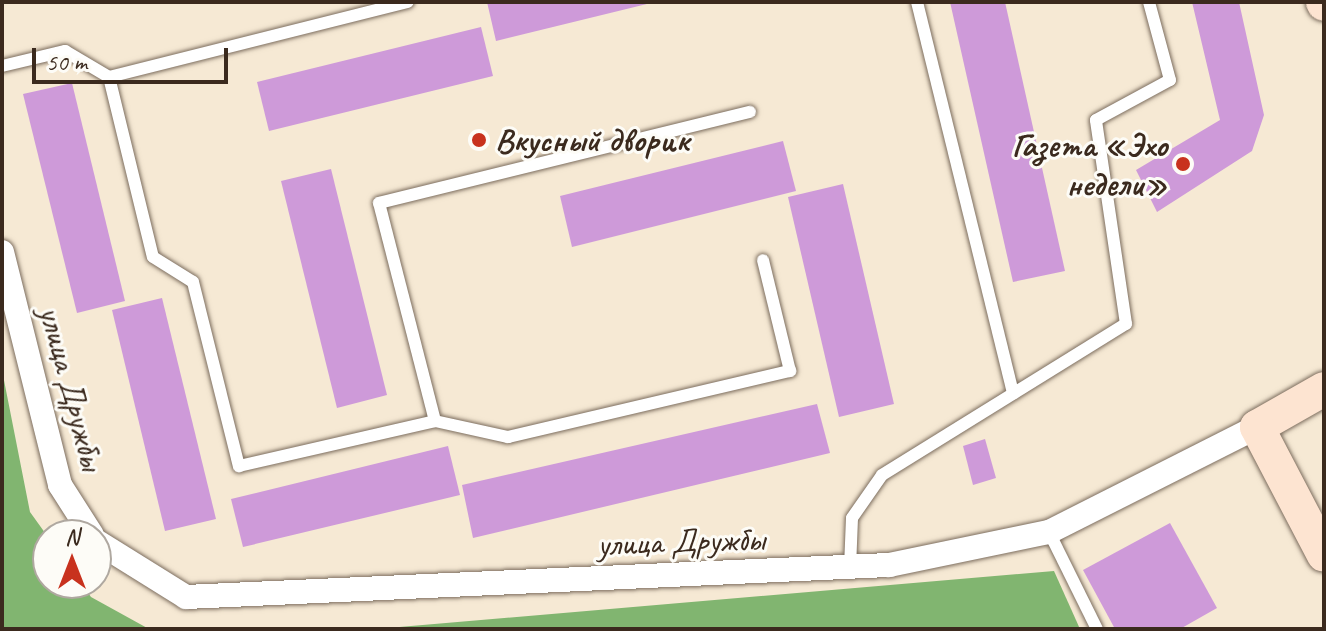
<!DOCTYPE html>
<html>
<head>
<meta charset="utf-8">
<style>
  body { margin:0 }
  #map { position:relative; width:1326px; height:631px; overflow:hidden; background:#f6e9d4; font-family:Caveat,sans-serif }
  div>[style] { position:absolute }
  .forest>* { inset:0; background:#81b570 }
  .building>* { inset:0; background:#ce9ad9 }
  .roads { filter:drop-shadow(0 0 2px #7c6d5e) drop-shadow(0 0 2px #7c6d5e) }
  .lane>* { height:12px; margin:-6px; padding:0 6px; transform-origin:6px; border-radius:6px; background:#fff }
  .street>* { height:24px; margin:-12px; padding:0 12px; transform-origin:12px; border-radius:12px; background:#fff }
  .secondary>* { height:34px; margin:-17px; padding:0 17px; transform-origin:17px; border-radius:17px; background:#fde4d1 }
  .dots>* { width:22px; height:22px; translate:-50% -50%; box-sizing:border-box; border:4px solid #fdfcf7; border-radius:50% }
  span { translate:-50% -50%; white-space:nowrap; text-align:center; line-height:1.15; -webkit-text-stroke:6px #fdfcf7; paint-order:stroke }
  .poi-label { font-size:34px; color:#3b2a1e; font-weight:700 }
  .left { translate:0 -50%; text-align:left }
  .right { translate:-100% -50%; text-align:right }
  .street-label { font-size:34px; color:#3b2a1e }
  .frame { position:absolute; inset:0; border:4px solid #3b2a1e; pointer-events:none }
  .north { position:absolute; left:32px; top:519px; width:80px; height:80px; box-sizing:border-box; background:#fdfcf7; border:2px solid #afa8a0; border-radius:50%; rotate:0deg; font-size:22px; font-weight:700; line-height:32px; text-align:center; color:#3b2a1e }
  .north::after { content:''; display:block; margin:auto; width:28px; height:36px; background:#c8321e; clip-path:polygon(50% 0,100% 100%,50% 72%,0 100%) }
  .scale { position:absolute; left:32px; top:48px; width:196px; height:36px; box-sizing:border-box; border:4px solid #3b2a1e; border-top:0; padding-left:10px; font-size:24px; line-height:28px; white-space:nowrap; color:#3b2a1e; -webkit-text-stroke:6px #fdfcf7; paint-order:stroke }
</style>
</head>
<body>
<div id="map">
  <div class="forest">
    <i style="clip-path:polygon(2px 370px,30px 512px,48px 537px,48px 583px,81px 583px,91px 597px,149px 629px,2px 629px)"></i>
    <i style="clip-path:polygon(1054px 571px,1080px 629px,376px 629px)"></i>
  </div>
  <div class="building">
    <i style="clip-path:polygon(487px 2px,651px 2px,651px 3px,496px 41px)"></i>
    <i style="clip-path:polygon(950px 2px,1005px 2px,1065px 271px,1013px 282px)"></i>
    <i style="clip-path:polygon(1192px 2px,1239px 2px,1264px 115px,1252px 151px,1157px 212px,1136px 170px,1220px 120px)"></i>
    <i style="clip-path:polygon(481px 27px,493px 76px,269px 131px,257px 82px)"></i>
    <i style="clip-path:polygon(72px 83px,125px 301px,77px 313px,23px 94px)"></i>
    <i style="clip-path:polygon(783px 141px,796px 191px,572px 247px,560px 196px)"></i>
    <i style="clip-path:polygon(331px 169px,387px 395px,337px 408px,281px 181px)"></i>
    <i style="clip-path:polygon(843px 184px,894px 404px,839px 417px,788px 197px)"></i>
    <i style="clip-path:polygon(162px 298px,216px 519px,165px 531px,112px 310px)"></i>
    <i style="clip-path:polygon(817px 404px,830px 453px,473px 538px,462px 485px)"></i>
    <i style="clip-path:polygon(985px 439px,996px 478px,973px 485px,963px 446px)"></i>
    <i style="clip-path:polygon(448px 446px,460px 495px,243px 547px,231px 499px)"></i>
    <i style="clip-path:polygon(1170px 523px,1217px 608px,1180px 629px,1115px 629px,1083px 570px)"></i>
  </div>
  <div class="roads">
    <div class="lane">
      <i style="left:917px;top:2px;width:403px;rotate:76.2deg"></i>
      <i style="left:2px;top:66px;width:65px;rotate:-13.4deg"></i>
      <i style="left:65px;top:51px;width:51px;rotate:30.6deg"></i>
      <i style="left:109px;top:77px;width:308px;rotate:-14.1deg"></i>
      <i style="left:109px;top:77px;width:185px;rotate:76.3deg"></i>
      <i style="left:153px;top:257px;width:47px;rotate:32deg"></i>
      <i style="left:193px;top:282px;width:190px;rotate:76deg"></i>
      <i style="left:239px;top:466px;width:201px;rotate:-12.9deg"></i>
      <i style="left:435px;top:421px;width:75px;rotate:12.4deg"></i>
      <i style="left:508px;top:437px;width:290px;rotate:-13.2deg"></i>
      <i style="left:790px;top:371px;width:114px;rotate:-103.7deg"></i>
      <i style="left:435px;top:421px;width:225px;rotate:-104.4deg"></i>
      <i style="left:379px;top:203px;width:382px;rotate:-13.8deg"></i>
      <i style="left:1049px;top:532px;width:108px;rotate:63.7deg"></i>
      <i style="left:850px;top:568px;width:50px;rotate:-87.7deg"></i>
      <i style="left:852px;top:518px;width:52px;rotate:-55.1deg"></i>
      <i style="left:882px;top:475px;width:287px;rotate:-31.8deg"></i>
      <i style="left:1126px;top:324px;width:206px;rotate:-98.4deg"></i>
      <i style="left:1096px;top:120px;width:84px;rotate:-28.4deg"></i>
      <i style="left:1170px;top:80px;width:81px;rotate:-105.1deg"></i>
    </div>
    <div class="street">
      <i style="left:2px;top:252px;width:240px;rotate:76deg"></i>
      <i style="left:60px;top:485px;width:59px;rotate:57.4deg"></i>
      <i style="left:96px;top:541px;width:106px;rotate:31.9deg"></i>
      <i style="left:186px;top:597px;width:704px;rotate:-2.61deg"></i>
      <i style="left:889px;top:565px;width:163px;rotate:-11.7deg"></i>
      <i style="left:1049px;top:532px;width:233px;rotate:-26.8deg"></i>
    </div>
    <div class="secondary">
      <i style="left:1323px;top:2px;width:2px;rotate:63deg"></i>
      <i style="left:1324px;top:389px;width:77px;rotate:150.4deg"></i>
      <i style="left:1257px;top:427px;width:144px;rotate:62.4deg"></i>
    </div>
  </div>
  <div class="dots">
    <i style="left:479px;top:140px;background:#c8321e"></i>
    <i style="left:1183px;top:164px;background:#c8321e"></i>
  </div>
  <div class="poi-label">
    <span class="left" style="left:495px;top:140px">Вкусный дворик</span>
    <span class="right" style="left:1167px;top:164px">Газета «Эхо<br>недели»</span>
  </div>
  <div class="street-label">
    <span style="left:72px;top:388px;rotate:75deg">улица Дружбы</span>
    <span style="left:681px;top:541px;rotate:-2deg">улица Дружбы</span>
  </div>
  <div class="frame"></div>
  <div class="north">N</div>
  <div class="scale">50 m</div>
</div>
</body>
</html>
